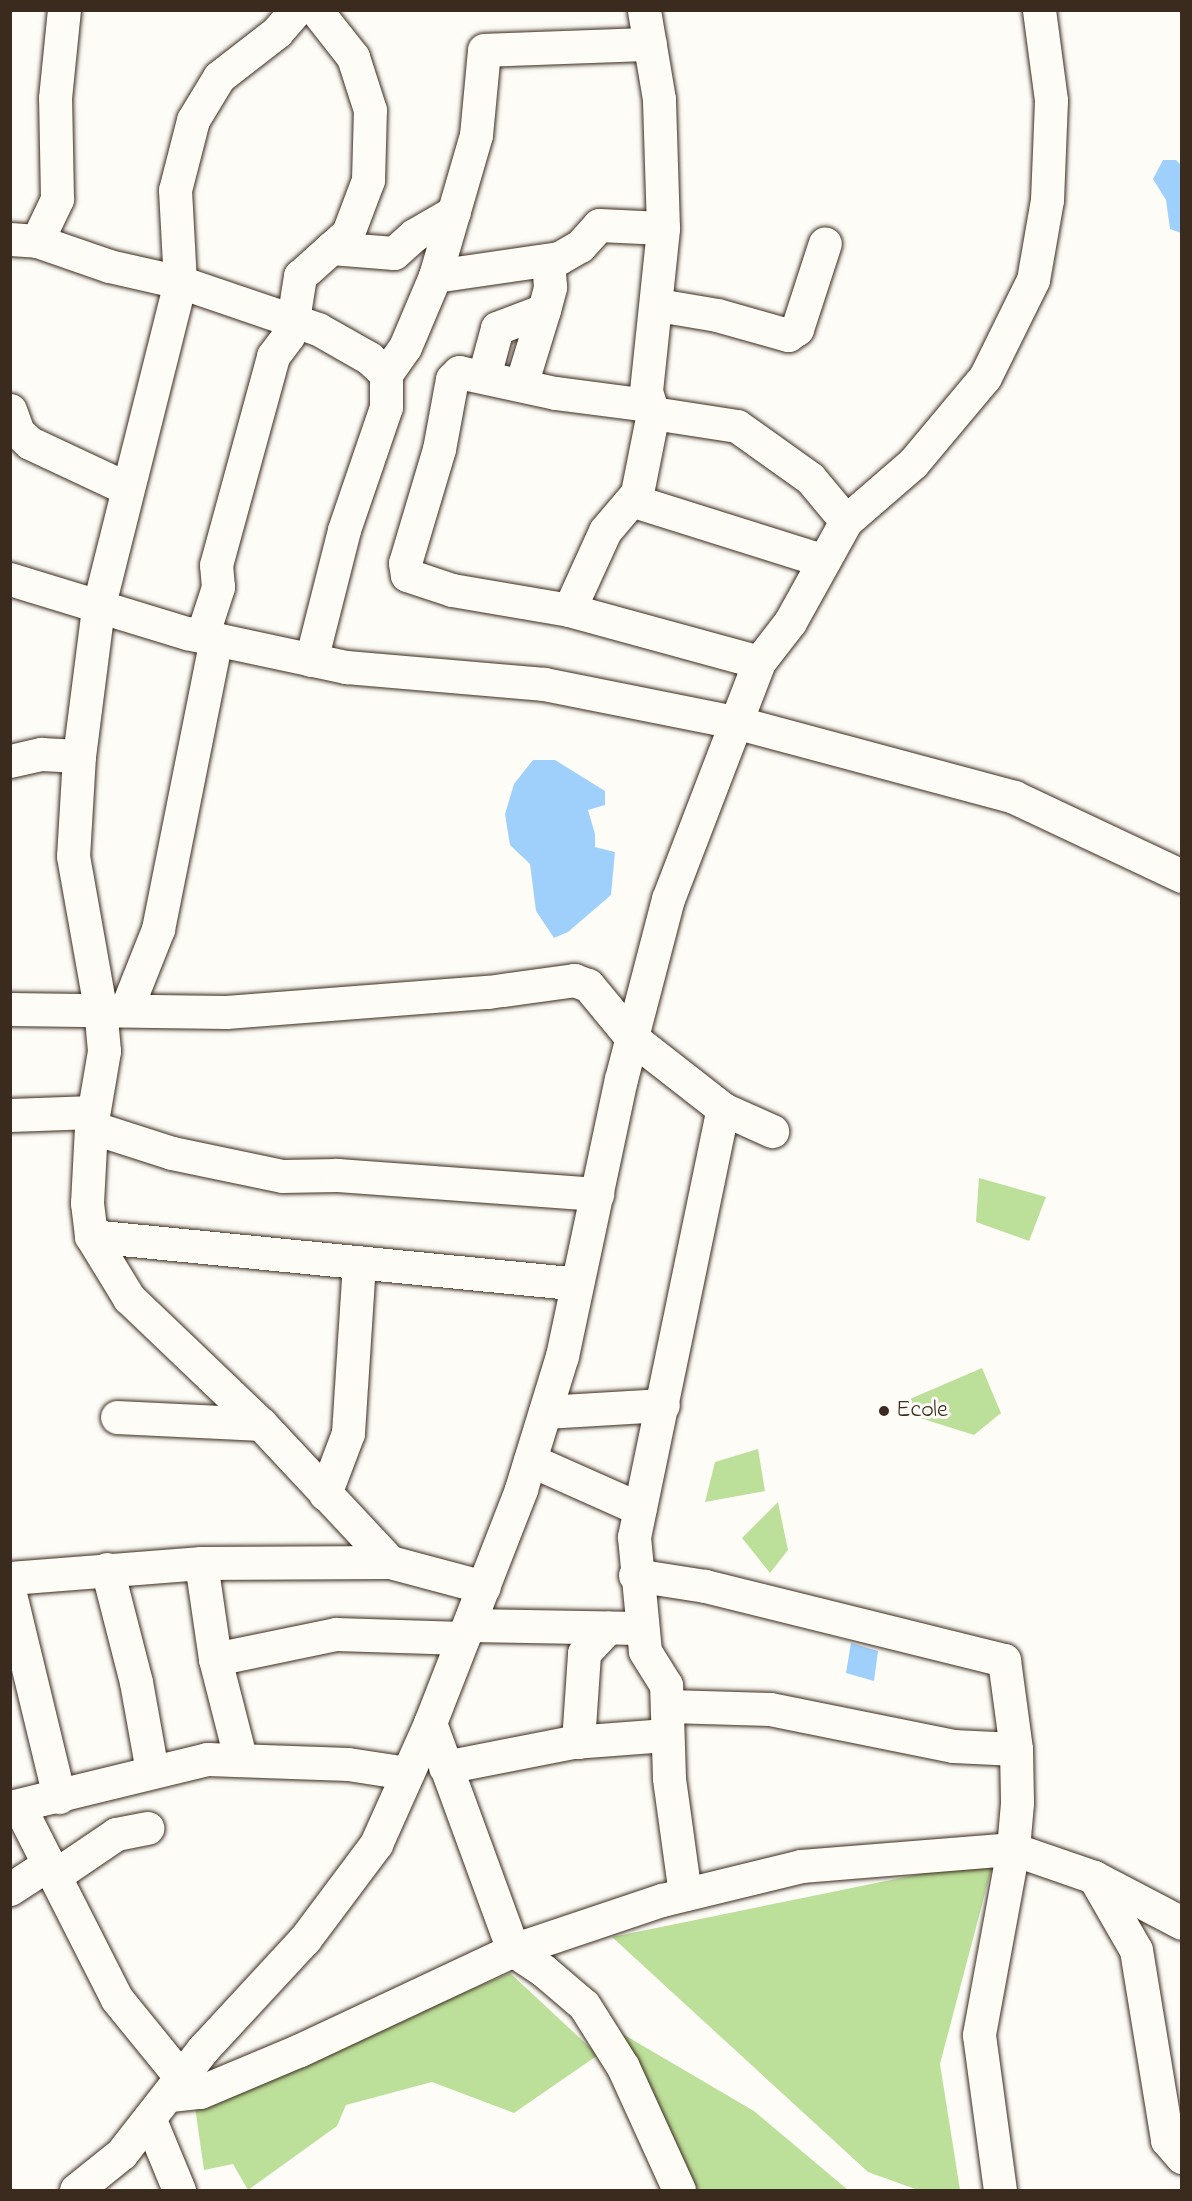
<!DOCTYPE html>
<html>
<head>
<meta charset="utf-8">
<style>
  body { margin:0 }
  #map { position:relative; width:1192px; height:2201px; overflow:hidden; background:#fdfcf7; font-family:"Indie Flower",sans-serif }
  div>[style] { position:absolute }
  .green>* { inset:0; background:#bcdf99 }
  .water>* { inset:0; background:#9fd0fc }
  .roads { filter:drop-shadow(0 0 2px #3b2a1e) drop-shadow(0 0 2px #3b2a1e) }
  .minor>* { height:33px; margin:-16.5px; padding:0 16.5px; transform-origin:16.5px; border-radius:16.5px; background:#fdfcf7 }
  .dots>* { width:16px; height:16px; translate:-50% -50%; box-sizing:border-box; border:3px solid #fdfcf7; border-radius:50% }
  span { translate:-50% -50%; white-space:nowrap; text-align:center; line-height:1.15; -webkit-text-stroke:6px #fdfcf7; paint-order:stroke }
  .poi-label { font-size:24px; color:#3b2a1e }
  .left { translate:0 -50%; text-align:left }
  .frame { position:absolute; inset:0; border:12px solid #3b2a1e; pointer-events:none }
</style>
</head>
<body>
<div id="map">
  <div class="green">
    <i style="clip-path:polygon(979px 1178px,1046px 1197px,1029px 1241px,976px 1222px)"></i>
    <i style="clip-path:polygon(982px 1368px,1001px 1413px,974px 1435px,920px 1418px,910px 1399px)"></i>
    <i style="clip-path:polygon(758px 1449px,765px 1491px,705px 1502px,715px 1462px)"></i>
    <i style="clip-path:polygon(778px 1502px,788px 1550px,770px 1573px,742px 1538px)"></i>
    <i style="clip-path:polygon(994px 1859px,940px 2064px,960px 2190px,918px 2190px,868px 2172px,612px 1937px)"></i>
    <i style="clip-path:polygon(510px 1973px,598px 2055px,514px 2113px,432px 2082px,346px 2105px,337px 2126px,248px 2190px,233px 2164px,204px 2170px,195px 2107px)"></i>
    <i style="clip-path:polygon(609px 2026px,754px 2111px,848px 2190px,688px 2190px)"></i>
  </div>
  <div class="water">
    <i style="clip-path:polygon(1163px 160px,1176px 160px,1181px 165px,1181px 233px,1170px 229px,1166px 200px,1153px 179px)"></i>
    <i style="clip-path:polygon(533px 760px,555px 760px,605px 791px,605px 805px,588px 810px,595px 834px,595px 847px,615px 852px,611px 895px,568px 932px,554px 938px,536px 911px,530px 864px,510px 845px,505px 814px,514px 784px)"></i>
    <i style="clip-path:polygon(851px 1643px,878px 1651px,874px 1681px,846px 1673px)"></i>
  </div>
  <div class="roads">
    <div class="minor">
      <i style="left:296px;top:10px;width:29px;rotate:131deg"></i>
      <i style="left:277px;top:32px;width:73px;rotate:142.2deg"></i>
      <i style="left:219px;top:77px;width:50px;rotate:121.2deg"></i>
      <i style="left:193px;top:120px;width:72px;rotate:104.4deg"></i>
      <i style="left:175px;top:190px;width:92px;rotate:86.9deg"></i>
      <i style="left:180px;top:282px;width:336px;rotate:104.1deg"></i>
      <i style="left:98px;top:608px;width:149px;rotate:97.3deg"></i>
      <i style="left:79px;top:756px;width:100px;rotate:93.4deg"></i>
      <i style="left:73px;top:856px;width:153px;rotate:79.9deg"></i>
      <i style="left:100px;top:1007px;width:44px;rotate:84.8deg"></i>
      <i style="left:104px;top:1051px;width:77px;rotate:99.7deg"></i>
      <i style="left:91px;top:1127px;width:76px;rotate:93deg"></i>
      <i style="left:87px;top:1203px;width:33px;rotate:83deg"></i>
      <i style="left:91px;top:1236px;width:73px;rotate:58.5deg"></i>
      <i style="left:129px;top:1298px;width:182px;rotate:43.7deg"></i>
      <i style="left:261px;top:1424px;width:189px;rotate:46.9deg"></i>
      <i style="left:390px;top:1562px;width:97px;rotate:14.9deg"></i>
      <i style="left:10px;top:239px;width:27px;rotate:4deg"></i>
      <i style="left:37px;top:241px;width:76px;rotate:19.1deg"></i>
      <i style="left:109px;top:266px;width:73px;rotate:12.7deg"></i>
      <i style="left:180px;top:282px;width:146px;rotate:18.8deg"></i>
      <i style="left:318px;top:329px;width:59px;rotate:29.6deg"></i>
      <i style="left:369px;top:358px;width:23px;rotate:43deg"></i>
      <i style="left:386px;top:374px;width:33px;rotate:90deg"></i>
      <i style="left:386px;top:407px;width:130px;rotate:108.9deg"></i>
      <i style="left:344px;top:530px;width:134px;rotate:104.2deg"></i>
      <i style="left:37px;top:241px;width:47px;rotate:-64.5deg"></i>
      <i style="left:57px;top:199px;width:101px;rotate:-91.1deg"></i>
      <i style="left:55px;top:98px;width:88px;rotate:-84.2deg"></i>
      <i style="left:331px;top:248px;width:63px;rotate:4.5deg"></i>
      <i style="left:394px;top:253px;width:27px;rotate:-42deg"></i>
      <i style="left:414px;top:235px;width:46px;rotate:-29.9deg"></i>
      <i style="left:435px;top:276px;width:125px;rotate:-8.3deg"></i>
      <i style="left:559px;top:258px;width:24px;rotate:-30deg"></i>
      <i style="left:580px;top:246px;width:28px;rotate:-48deg"></i>
      <i style="left:599px;top:225px;width:64px;rotate:2.7deg"></i>
      <i style="left:658px;top:305px;width:60px;rotate:9.6deg"></i>
      <i style="left:717px;top:315px;width:74px;rotate:15.7deg"></i>
      <i style="left:788px;top:335px;width:11px;rotate:-34deg"></i>
      <i style="left:797px;top:329px;width:90px;rotate:-72deg"></i>
      <i style="left:386px;top:374px;width:33px;rotate:-55deg"></i>
      <i style="left:405px;top:347px;width:77px;rotate:-67.1deg"></i>
      <i style="left:435px;top:276px;width:147px;rotate:-73.8deg"></i>
      <i style="left:476px;top:135px;width:85px;rotate:-84.6deg"></i>
      <i style="left:484px;top:50px;width:166px;rotate:-2.1deg"></i>
      <i style="left:484px;top:376px;width:50px;rotate:-74.8deg"></i>
      <i style="left:497px;top:328px;width:50px;rotate:-21deg"></i>
      <i style="left:521px;top:385px;width:78px;rotate:-73deg"></i>
      <i style="left:544px;top:310px;width:24px;rotate:-75deg"></i>
      <i style="left:550px;top:287px;width:26px;rotate:-94deg"></i>
      <i style="left:648px;top:405px;width:94px;rotate:-172.6deg"></i>
      <i style="left:555px;top:393px;width:98px;rotate:-167.7deg"></i>
      <i style="left:459px;top:372px;width:10px;rotate:135deg"></i>
      <i style="left:452px;top:379px;width:71px;rotate:100.5deg"></i>
      <i style="left:439px;top:449px;width:119px;rotate:106.6deg"></i>
      <i style="left:405px;top:563px;width:12px;rotate:81deg"></i>
      <i style="left:407px;top:575px;width:47px;rotate:18.4deg"></i>
      <i style="left:452px;top:590px;width:119px;rotate:9.7deg"></i>
      <i style="left:569px;top:610px;width:197px;rotate:15.3deg"></i>
      <i style="left:10px;top:410px;width:23px;rotate:70deg"></i>
      <i style="left:18px;top:432px;width:16px;rotate:43deg"></i>
      <i style="left:30px;top:443px;width:106px;rotate:25.1deg"></i>
      <i style="left:653px;top:413px;width:85px;rotate:8.8deg"></i>
      <i style="left:737px;top:426px;width:90px;rotate:35.5deg"></i>
      <i style="left:810px;top:478px;width:56px;rotate:50.1deg"></i>
      <i style="left:634px;top:501px;width:199px;rotate:17.5deg"></i>
      <i style="left:10px;top:579px;width:185px;rotate:17deg"></i>
      <i style="left:187px;top:633px;width:163px;rotate:12.1deg"></i>
      <i style="left:346px;top:667px;width:199px;rotate:4.9deg"></i>
      <i style="left:544px;top:684px;width:195px;rotate:11.3deg"></i>
      <i style="left:735px;top:722px;width:289px;rotate:15deg"></i>
      <i style="left:1014px;top:797px;width:186px;rotate:25.2deg"></i>
      <i style="left:569px;top:610px;width:87px;rotate:-65.5deg"></i>
      <i style="left:605px;top:531px;width:50px;rotate:-49.9deg"></i>
      <i style="left:637px;top:493px;width:82px;rotate:-78.7deg"></i>
      <i style="left:653px;top:413px;width:23px;rotate:-108deg"></i>
      <i style="left:646px;top:391px;width:164px;rotate:-84deg"></i>
      <i style="left:663px;top:228px;width:129px;rotate:-91.8deg"></i>
      <i style="left:659px;top:99px;width:90px;rotate:-99.6deg"></i>
      <i style="left:202px;top:636px;width:52px;rotate:-71.9deg"></i>
      <i style="left:218px;top:587px;width:22px;rotate:-95deg"></i>
      <i style="left:216px;top:565px;width:217px;rotate:-74.7deg"></i>
      <i style="left:273px;top:356px;width:25px;rotate:-53deg"></i>
      <i style="left:288px;top:336px;width:17px;rotate:-73deg"></i>
      <i style="left:293px;top:320px;width:45px;rotate:-81deg"></i>
      <i style="left:300px;top:276px;width:64px;rotate:-41.9deg"></i>
      <i style="left:348px;top:233px;width:57px;rotate:-69.3deg"></i>
      <i style="left:368px;top:180px;width:70px;rotate:-88.4deg"></i>
      <i style="left:370px;top:110px;width:56px;rotate:-107.8deg"></i>
      <i style="left:353px;top:57px;width:60px;rotate:-128.2deg"></i>
      <i style="left:10px;top:761px;width:32px;rotate:-13deg"></i>
      <i style="left:41px;top:754px;width:38px;rotate:3deg"></i>
      <i style="left:127px;top:1007px;width:84px;rotate:-68.3deg"></i>
      <i style="left:158px;top:929px;width:296px;rotate:-78.7deg"></i>
      <i style="left:10px;top:1009px;width:216px;rotate:0.8deg"></i>
      <i style="left:226px;top:1012px;width:263px;rotate:-4.4deg"></i>
      <i style="left:488px;top:992px;width:87px;rotate:-7.9deg"></i>
      <i style="left:574px;top:980px;width:15px;rotate:20deg"></i>
      <i style="left:588px;top:985px;width:67px;rotate:50.4deg"></i>
      <i style="left:631px;top:1037px;width:117px;rotate:38deg"></i>
      <i style="left:723px;top:1109px;width:54px;rotate:24.2deg"></i>
      <i style="left:10px;top:1115px;width:83px;rotate:-2.1deg"></i>
      <i style="left:91px;top:1127px;width:85px;rotate:17.8deg"></i>
      <i style="left:172px;top:1153px;width:112px;rotate:11.8deg"></i>
      <i style="left:282px;top:1176px;width:55px;rotate:-1deg"></i>
      <i style="left:337px;top:1175px;width:261px;rotate:4.2deg"></i>
      <i style="left:91px;top:1236px;width:488px;rotate:5.6deg"></i>
      <i style="left:545px;top:1412px;width:118px;rotate:-3.4deg"></i>
      <i style="left:117px;top:1417px;width:144px;rotate:2.8deg"></i>
      <i style="left:530px;top:1460px;width:120px;rotate:24deg"></i>
      <i style="left:325px;top:1494px;width:65px;rotate:-69.3deg"></i>
      <i style="left:348px;top:1433px;width:171px;rotate:-86.3deg"></i>
      <i style="left:201px;top:1563px;width:97px;rotate:81.7deg"></i>
      <i style="left:215px;top:1659px;width:101px;rotate:75.7deg"></i>
      <i style="left:107px;top:1569px;width:117px;rotate:75.6deg"></i>
      <i style="left:136px;top:1682px;width:90px;rotate:79.8deg"></i>
      <i style="left:635px;top:1575px;width:71px;rotate:8.9deg"></i>
      <i style="left:705px;top:1586px;width:308px;rotate:13.9deg"></i>
      <i style="left:1004px;top:1660px;width:90px;rotate:82.3deg"></i>
      <i style="left:1016px;top:1749px;width:54px;rotate:88.9deg"></i>
      <i style="left:1017px;top:1803px;width:46px;rotate:95deg"></i>
      <i style="left:1013px;top:1849px;width:189px;rotate:100.4deg"></i>
      <i style="left:979px;top:2035px;width:156px;rotate:82.3deg"></i>
      <i style="left:10px;top:1578px;width:192px;rotate:-4.5deg"></i>
      <i style="left:201px;top:1563px;width:189px;rotate:-0.3deg"></i>
      <i style="left:10px;top:1594px;width:209px;rotate:76.4deg"></i>
      <i style="left:469px;top:1625px;width:171px;rotate:1deg"></i>
      <i style="left:215px;top:1659px;width:124px;rotate:-11.7deg"></i>
      <i style="left:336px;top:1634px;width:127px;rotate:1.8deg"></i>
      <i style="left:668px;top:1706px;width:102px;rotate:1.7deg"></i>
      <i style="left:770px;top:1709px;width:187px;rotate:11.4deg"></i>
      <i style="left:953px;top:1746px;width:63px;rotate:2.7deg"></i>
      <i style="left:430px;top:1723px;width:242px;rotate:69.9deg"></i>
      <i style="left:513px;top:1950px;width:37px;rotate:34deg"></i>
      <i style="left:544px;top:1971px;width:52px;rotate:40.4deg"></i>
      <i style="left:584px;top:2005px;width:73px;rotate:57.8deg"></i>
      <i style="left:623px;top:2067px;width:135px;rotate:65.5deg"></i>
      <i style="left:578px;top:1742px;width:89px;rotate:-86.1deg"></i>
      <i style="left:584px;top:1653px;width:35px;rotate:-47deg"></i>
      <i style="left:445px;top:1767px;width:130px;rotate:-11.1deg"></i>
      <i style="left:573px;top:1742px;width:93px;rotate:-4.3deg"></i>
      <i style="left:19px;top:1806px;width:216px;rotate:63.1deg"></i>
      <i style="left:117px;top:1999px;width:103px;rotate:50.9deg"></i>
      <i style="left:10px;top:1807px;width:203px;rotate:-13.7deg"></i>
      <i style="left:207px;top:1759px;width:141px;rotate:2deg"></i>
      <i style="left:348px;top:1764px;width:60px;rotate:8.7deg"></i>
      <i style="left:1094px;top:1877px;width:84px;rotate:60.1deg"></i>
      <i style="left:1136px;top:1950px;width:193px;rotate:80.7deg"></i>
      <i style="left:1167px;top:2140px;width:23px;rotate:49deg"></i>
      <i style="left:10px;top:1889px;width:44px;rotate:-33deg"></i>
      <i style="left:47px;top:1865px;width:17px;rotate:17deg"></i>
      <i style="left:63px;top:1870px;width:64px;rotate:-34.2deg"></i>
      <i style="left:116px;top:1834px;width:32px;rotate:-11deg"></i>
      <i style="left:685px;top:1894px;width:117px;rotate:-97.9deg"></i>
      <i style="left:669px;top:1778px;width:93px;rotate:-91.8deg"></i>
      <i style="left:666px;top:1685px;width:40px;rotate:-122deg"></i>
      <i style="left:645px;top:1651px;width:115px;rotate:-95.5deg"></i>
      <i style="left:634px;top:1537px;width:437px;rotate:-78.3deg"></i>
      <i style="left:170px;top:2095px;width:30px;rotate:-6deg"></i>
      <i style="left:200px;top:2092px;width:108px;rotate:-22.8deg"></i>
      <i style="left:300px;top:2050px;width:235px;rotate:-25.1deg"></i>
      <i style="left:513px;top:1950px;width:157px;rotate:-18.6deg"></i>
      <i style="left:662px;top:1900px;width:143px;rotate:-13.7deg"></i>
      <i style="left:801px;top:1866px;width:213px;rotate:-4.6deg"></i>
      <i style="left:1013px;top:1849px;width:86px;rotate:19.1deg"></i>
      <i style="left:1094px;top:1877px;width:99px;rotate:27.6deg"></i>
      <i style="left:150px;top:2120px;width:76px;rotate:67.5deg"></i>
      <i style="left:76px;top:2190px;width:58px;rotate:-38.7deg"></i>
      <i style="left:121px;top:2154px;width:133px;rotate:-52deg"></i>
      <i style="left:203px;top:2049px;width:150px;rotate:-47.2deg"></i>
      <i style="left:305px;top:1939px;width:119px;rotate:-53.2deg"></i>
      <i style="left:376px;top:1844px;width:133px;rotate:-65.9deg"></i>
      <i style="left:430px;top:1723px;width:251px;rotate:-68.7deg"></i>
      <i style="left:521px;top:1489px;width:139px;rotate:-72.9deg"></i>
      <i style="left:562px;top:1356px;width:283px;rotate:-78deg"></i>
      <i style="left:621px;top:1079px;width:186px;rotate:-75.4deg"></i>
      <i style="left:668px;top:899px;width:254px;rotate:-69deg"></i>
      <i style="left:759px;top:662px;width:51px;rotate:-52.2deg"></i>
      <i style="left:790px;top:622px;width:115px;rotate:-61deg"></i>
      <i style="left:846px;top:521px;width:89px;rotate:-40.9deg"></i>
      <i style="left:913px;top:463px;width:112px;rotate:-50.1deg"></i>
      <i style="left:985px;top:377px;width:108px;rotate:-63.7deg"></i>
      <i style="left:1033px;top:280px;width:81px;rotate:-80.1deg"></i>
      <i style="left:1047px;top:200px;width:100px;rotate:-87.7deg"></i>
      <i style="left:1051px;top:100px;width:91px;rotate:-97.6deg"></i>
    </div>
  </div>
  <div class="dots">
    <i style="left:884px;top:1411px;background:#3b2a1e"></i>
  </div>
  <div class="poi-label">
    <span class="left" style="left:896px;top:1411px">Ecole</span>
  </div>
  <div class="frame"></div>
</div>
</body>
</html>
